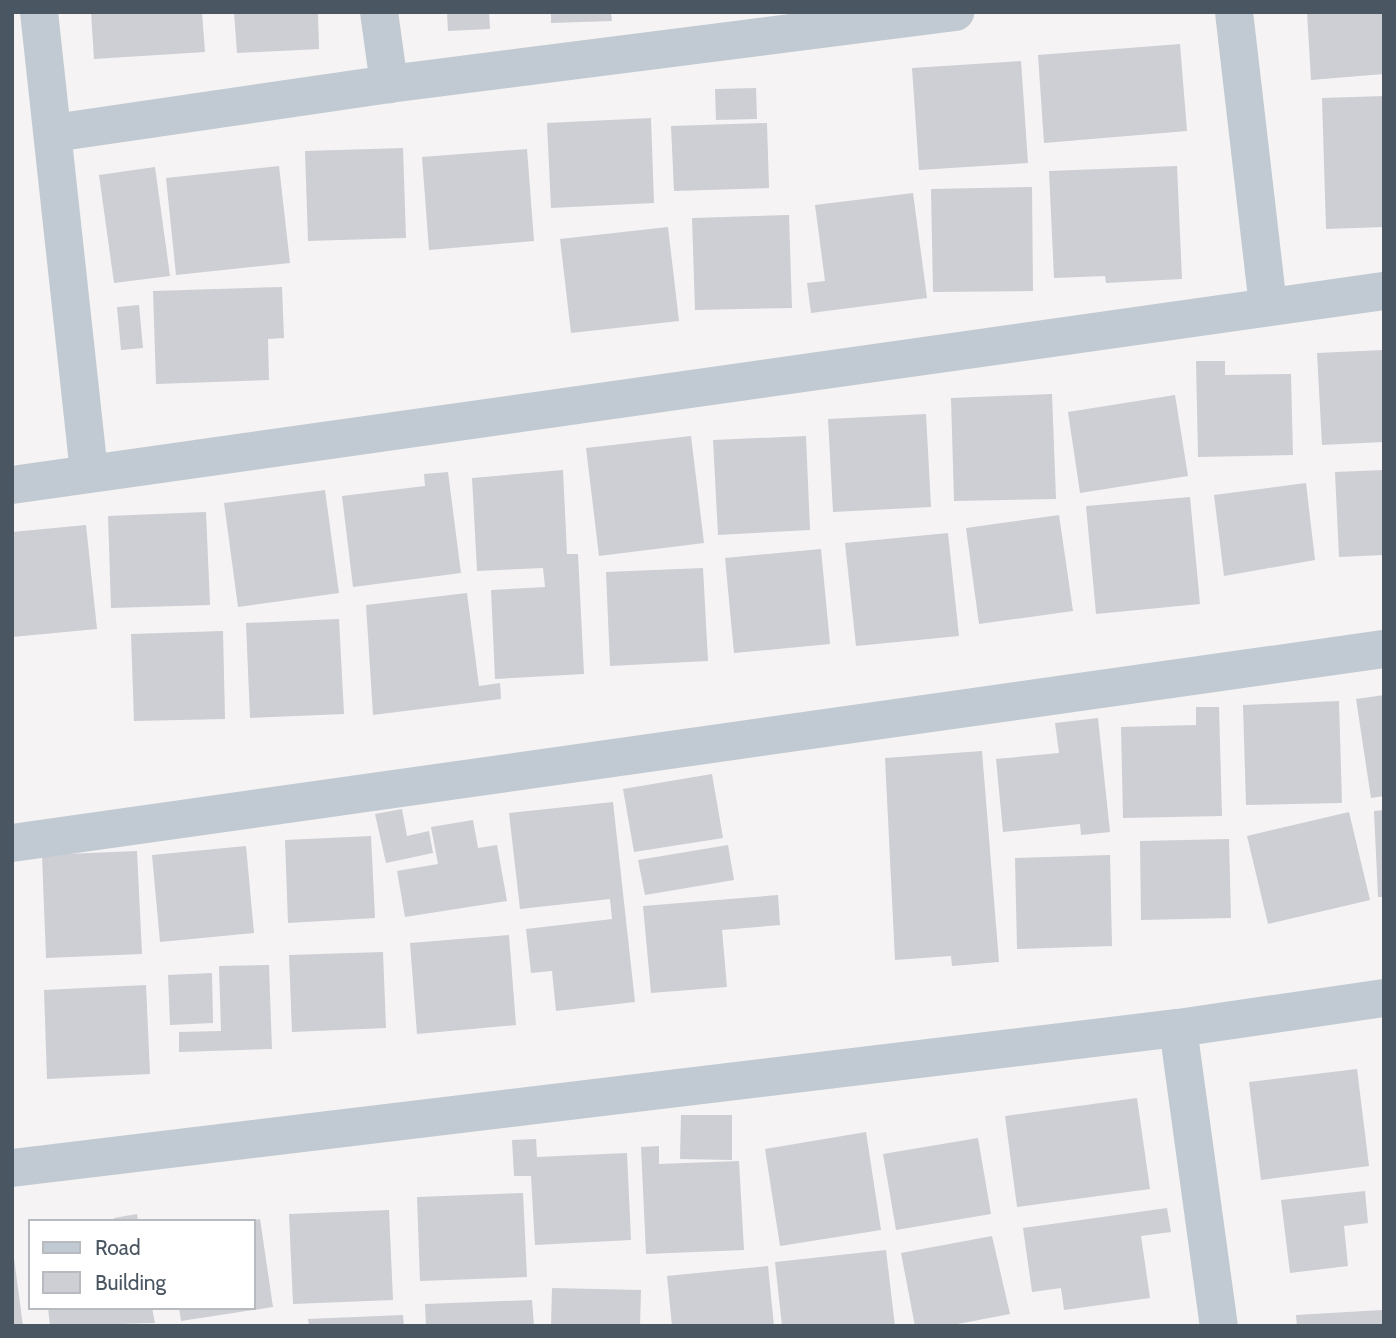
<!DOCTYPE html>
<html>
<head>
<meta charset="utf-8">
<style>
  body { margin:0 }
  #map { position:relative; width:1396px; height:1338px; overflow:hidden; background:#f5f3f3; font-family:Cabin,sans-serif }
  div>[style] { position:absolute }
  .building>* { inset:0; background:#cdcfd5 }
  .minor>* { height:38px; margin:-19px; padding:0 19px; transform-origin:19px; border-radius:19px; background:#c1cad2 }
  span { translate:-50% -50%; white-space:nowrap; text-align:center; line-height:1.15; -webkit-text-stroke:6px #fff; paint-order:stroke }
  .frame { position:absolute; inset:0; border:14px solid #4a5661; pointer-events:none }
  .legend { position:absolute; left:28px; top:1219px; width:228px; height:91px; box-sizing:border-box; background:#fff; border:2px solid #b7bbc0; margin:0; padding:9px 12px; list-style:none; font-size:21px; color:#4a5661 }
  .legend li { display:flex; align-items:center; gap:14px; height:35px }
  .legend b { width:35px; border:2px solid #b7bbc0 }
</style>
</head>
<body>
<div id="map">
  <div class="building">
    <i style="clip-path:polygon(91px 12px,202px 12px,205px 52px,94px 59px)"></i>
    <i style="clip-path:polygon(234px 12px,318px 12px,319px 49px,237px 53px)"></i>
    <i style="clip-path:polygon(447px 12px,489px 12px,490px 29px,448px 31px)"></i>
    <i style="clip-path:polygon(551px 12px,611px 12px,612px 21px,551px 23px)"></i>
    <i style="clip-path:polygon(1307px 12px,1384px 12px,1384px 74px,1311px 80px)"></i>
    <i style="clip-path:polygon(1180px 44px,1187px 131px,1044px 143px,1038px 55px)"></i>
    <i style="clip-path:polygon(1021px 61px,1028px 163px,919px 170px,912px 68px)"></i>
    <i style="clip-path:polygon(756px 88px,757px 119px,716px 120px,715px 89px)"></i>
    <i style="clip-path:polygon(1384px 96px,1384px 227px,1326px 229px,1322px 98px)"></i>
    <i style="clip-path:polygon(651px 118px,654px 203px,551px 208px,547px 123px)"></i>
    <i style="clip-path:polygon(767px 123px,769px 188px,674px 191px,671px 126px)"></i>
    <i style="clip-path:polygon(403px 148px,406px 238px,308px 241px,305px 151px)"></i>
    <i style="clip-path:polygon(527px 149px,534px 241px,429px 250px,422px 157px)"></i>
    <i style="clip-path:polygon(279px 166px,290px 263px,176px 275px,166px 178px)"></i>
    <i style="clip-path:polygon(1177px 166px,1182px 279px,1106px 283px,1105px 276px,1054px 278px,1049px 171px)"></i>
    <i style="clip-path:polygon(155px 167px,170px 276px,114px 283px,99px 175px)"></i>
    <i style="clip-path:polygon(1032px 187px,1033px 291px,933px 292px,931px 189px)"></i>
    <i style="clip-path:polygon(913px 193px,927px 298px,811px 313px,807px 283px,825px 281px,815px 205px)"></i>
    <i style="clip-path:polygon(789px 215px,792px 308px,695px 310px,692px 218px)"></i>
    <i style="clip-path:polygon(668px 227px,679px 321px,571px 333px,560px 239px)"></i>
    <i style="clip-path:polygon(282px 287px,284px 338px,268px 339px,269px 380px,156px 384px,153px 291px)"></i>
    <i style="clip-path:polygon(139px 305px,143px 348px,121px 350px,117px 307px)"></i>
    <i style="clip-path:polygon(1384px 350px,1384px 442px,1322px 445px,1317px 353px)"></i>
    <i style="clip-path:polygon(1196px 361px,1225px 361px,1225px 375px,1291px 374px,1293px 455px,1198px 457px)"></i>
    <i style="clip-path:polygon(1052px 394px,1056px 499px,954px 501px,951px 398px)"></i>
    <i style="clip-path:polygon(1175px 395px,1188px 476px,1080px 493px,1068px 412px)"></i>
    <i style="clip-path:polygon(926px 414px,931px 507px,833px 512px,828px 419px)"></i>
    <i style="clip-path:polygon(691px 436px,704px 543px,599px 556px,586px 448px)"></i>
    <i style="clip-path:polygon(806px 436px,810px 530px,718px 535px,713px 440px)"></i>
    <i style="clip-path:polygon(563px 470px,567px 554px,578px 554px,584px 674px,495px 679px,491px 590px,545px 587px,543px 568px,477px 571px,472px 478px)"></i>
    <i style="clip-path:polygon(1384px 470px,1384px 555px,1339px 557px,1335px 472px)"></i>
    <i style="clip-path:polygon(448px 472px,461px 573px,353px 587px,342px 496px,425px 486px,424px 474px)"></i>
    <i style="clip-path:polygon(1306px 483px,1315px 560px,1224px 576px,1214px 495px)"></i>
    <i style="clip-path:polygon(325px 490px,339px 593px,238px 607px,224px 503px)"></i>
    <i style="clip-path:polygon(1190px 497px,1200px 604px,1096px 614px,1086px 506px)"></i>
    <i style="clip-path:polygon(206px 512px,210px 605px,111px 608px,108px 516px)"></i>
    <i style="clip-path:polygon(1059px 515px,1073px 611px,979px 624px,966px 528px)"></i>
    <i style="clip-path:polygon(86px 525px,97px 629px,12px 637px,12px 532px)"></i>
    <i style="clip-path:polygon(948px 533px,959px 636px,856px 646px,845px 543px)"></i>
    <i style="clip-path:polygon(821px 549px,830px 644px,734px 653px,725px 558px)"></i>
    <i style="clip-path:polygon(703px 568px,708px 661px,610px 666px,606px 572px)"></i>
    <i style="clip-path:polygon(467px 593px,479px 686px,500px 683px,501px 699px,373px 715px,366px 605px)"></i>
    <i style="clip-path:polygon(339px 619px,344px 714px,250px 718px,246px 623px)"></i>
    <i style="clip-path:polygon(223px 631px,225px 719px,134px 721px,131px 634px)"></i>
    <i style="clip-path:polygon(1384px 695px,1384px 796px,1371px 798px,1356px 699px)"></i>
    <i style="clip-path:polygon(1339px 701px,1342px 803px,1246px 805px,1243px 705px)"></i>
    <i style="clip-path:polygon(1196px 707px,1219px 707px,1222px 816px,1123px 818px,1121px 727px,1196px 725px)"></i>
    <i style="clip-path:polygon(1098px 718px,1110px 832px,1081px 835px,1080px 824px,1003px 832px,996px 759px,1059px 753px,1055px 723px)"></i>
    <i style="clip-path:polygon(982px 751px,999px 962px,952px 966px,951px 956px,895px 960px,885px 758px)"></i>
    <i style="clip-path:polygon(712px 774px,723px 838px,634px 852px,623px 789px)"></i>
    <i style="clip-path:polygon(613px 802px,635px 1002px,556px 1011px,552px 971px,531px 973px,526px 929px,612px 919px,610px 899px,520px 909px,509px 813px)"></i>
    <i style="clip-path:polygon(402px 809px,407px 836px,429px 831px,433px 853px,386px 863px,375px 814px)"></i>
    <i style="clip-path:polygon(1384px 810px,1384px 897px,1378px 897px,1374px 811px)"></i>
    <i style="clip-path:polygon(1349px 812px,1370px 900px,1268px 924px,1247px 836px)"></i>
    <i style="clip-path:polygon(473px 820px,478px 848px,497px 845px,507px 901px,405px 917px,397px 871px,438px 864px,431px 827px)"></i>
    <i style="clip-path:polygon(371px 836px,375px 918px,288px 923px,285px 840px)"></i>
    <i style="clip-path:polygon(1229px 839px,1231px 918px,1141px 920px,1140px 841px)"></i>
    <i style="clip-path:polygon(728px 845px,734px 880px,645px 895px,638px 860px)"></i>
    <i style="clip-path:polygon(246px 846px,254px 933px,160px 942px,152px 855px)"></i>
    <i style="clip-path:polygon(137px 851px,142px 954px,46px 958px,42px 855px)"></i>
    <i style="clip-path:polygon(1110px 855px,1112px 946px,1017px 949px,1015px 858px)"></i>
    <i style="clip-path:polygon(778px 895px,780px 925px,722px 930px,727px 987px,651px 993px,643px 906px)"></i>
    <i style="clip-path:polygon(509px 935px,516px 1025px,417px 1034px,410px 943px)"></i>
    <i style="clip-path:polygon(383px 952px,386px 1028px,292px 1032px,289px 955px)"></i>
    <i style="clip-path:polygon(269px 965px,272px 1049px,179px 1052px,179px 1032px,221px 1031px,219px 966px)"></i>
    <i style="clip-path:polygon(212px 973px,213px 1023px,170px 1025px,168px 975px)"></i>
    <i style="clip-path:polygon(146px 985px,150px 1074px,47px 1079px,44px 990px)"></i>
    <i style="clip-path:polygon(1357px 1069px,1369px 1166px,1261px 1180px,1249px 1082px)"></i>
    <i style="clip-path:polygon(1137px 1098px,1150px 1189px,1017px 1207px,1005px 1116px)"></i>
    <i style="clip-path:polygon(681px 1115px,732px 1115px,732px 1160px,680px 1159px)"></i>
    <i style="clip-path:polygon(866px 1132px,881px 1230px,780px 1246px,765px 1149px)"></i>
    <i style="clip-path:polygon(978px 1138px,991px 1214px,896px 1230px,883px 1154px)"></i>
    <i style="clip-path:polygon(536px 1139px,537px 1157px,627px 1153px,631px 1240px,535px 1245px,531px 1176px,514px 1176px,512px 1140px)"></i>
    <i style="clip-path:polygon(659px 1146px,659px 1164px,739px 1161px,744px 1250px,646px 1254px,641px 1147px)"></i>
    <i style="clip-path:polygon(1365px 1191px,1368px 1223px,1344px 1226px,1348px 1266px,1290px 1273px,1281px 1200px)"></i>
    <i style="clip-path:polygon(523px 1193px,527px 1277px,420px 1281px,417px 1197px)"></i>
    <i style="clip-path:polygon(1167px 1208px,1171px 1232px,1141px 1236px,1150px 1298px,1064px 1310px,1061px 1288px,1032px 1292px,1023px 1228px)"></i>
    <i style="clip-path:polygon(389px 1210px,393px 1300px,293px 1304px,289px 1214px)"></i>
    <i style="clip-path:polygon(137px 1214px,138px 1221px,114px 1221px,114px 1218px)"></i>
    <i style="clip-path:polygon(260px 1219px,273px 1307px,181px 1321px,179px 1308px,254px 1308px,254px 1220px)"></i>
    <i style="clip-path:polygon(992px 1236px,1010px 1314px,947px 1326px,915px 1326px,901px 1253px)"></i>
    <i style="clip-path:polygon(886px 1250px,895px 1326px,782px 1326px,775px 1262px)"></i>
    <i style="clip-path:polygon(12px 1258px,14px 1258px,23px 1326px,12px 1326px)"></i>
    <i style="clip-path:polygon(768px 1266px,774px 1326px,672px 1326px,667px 1276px)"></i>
    <i style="clip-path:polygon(552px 1288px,641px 1290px,640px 1326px,551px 1326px)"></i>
    <i style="clip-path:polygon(532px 1300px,534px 1326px,426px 1326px,425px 1304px)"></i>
    <i style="clip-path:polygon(48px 1308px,152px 1308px,155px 1323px,50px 1326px)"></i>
    <i style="clip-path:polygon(1382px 1310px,1383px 1326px,1297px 1326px,1296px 1315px)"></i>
    <i style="clip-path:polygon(403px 1315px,404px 1326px,309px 1326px,308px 1319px)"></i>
  </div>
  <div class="minor">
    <i style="left:39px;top:12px;width:464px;rotate:83.8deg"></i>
    <i style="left:379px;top:12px;width:73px;rotate:82.1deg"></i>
    <i style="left:1234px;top:12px;width:296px;rotate:83.4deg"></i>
    <i style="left:54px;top:133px;width:339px;rotate:-8.3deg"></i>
    <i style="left:389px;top:84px;width:571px;rotate:-7.25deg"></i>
    <i style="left:12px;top:485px;width:1386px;rotate:-8.05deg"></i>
    <i style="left:12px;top:843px;width:1386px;rotate:-8.05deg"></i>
    <i style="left:1178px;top:1028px;width:301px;rotate:82.2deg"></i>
    <i style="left:12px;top:1168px;width:1174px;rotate:-6.85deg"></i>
    <i style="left:1178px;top:1028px;width:208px;rotate:-8.3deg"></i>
  </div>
  <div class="frame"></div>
  <ul class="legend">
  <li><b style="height:9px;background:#c1cad2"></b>Road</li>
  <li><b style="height:19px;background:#cdcfd5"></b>Building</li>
  </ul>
</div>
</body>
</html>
